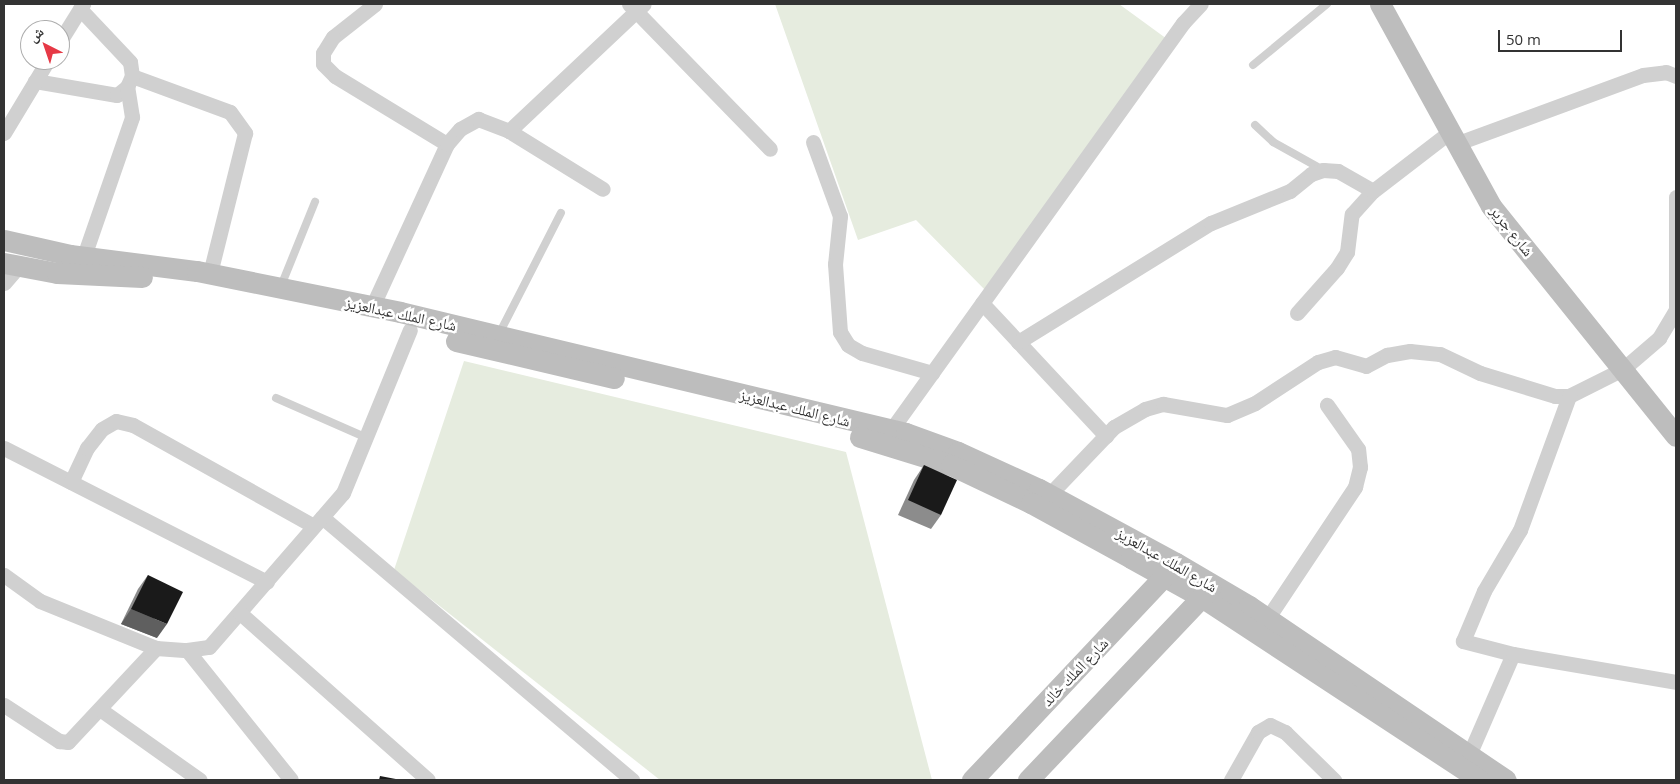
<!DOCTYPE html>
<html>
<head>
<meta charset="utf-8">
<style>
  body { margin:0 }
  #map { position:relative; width:1680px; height:784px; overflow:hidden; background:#fff; font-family:"Open Sans","Noto Naskh Arabic",sans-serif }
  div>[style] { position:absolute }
  .green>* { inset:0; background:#e6ecdf }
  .lane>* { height:8px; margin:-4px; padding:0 4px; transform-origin:4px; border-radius:4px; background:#d0d0d0 }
  .street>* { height:15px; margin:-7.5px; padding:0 7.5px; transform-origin:7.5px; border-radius:7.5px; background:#d0d0d0 }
  .secondary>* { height:21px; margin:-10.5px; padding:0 10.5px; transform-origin:10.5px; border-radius:10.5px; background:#bdbdbd }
  .wall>* { inset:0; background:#8c8c8c }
  .shaded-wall>* { inset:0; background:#5f5f5f }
  .building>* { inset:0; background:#1a1a1a }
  span { translate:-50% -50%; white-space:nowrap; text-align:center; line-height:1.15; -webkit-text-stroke:5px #fff; paint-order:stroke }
  .street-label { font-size:15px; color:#333 }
  .frame { position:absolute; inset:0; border:5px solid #333; pointer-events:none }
  .north { position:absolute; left:20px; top:20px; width:50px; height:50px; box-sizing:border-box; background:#fff; border:1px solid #adadad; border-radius:50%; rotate:319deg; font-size:14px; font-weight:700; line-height:20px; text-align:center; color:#333 }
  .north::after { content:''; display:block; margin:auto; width:18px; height:22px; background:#e63946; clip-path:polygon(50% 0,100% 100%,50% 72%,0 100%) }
  .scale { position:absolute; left:1498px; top:30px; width:124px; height:22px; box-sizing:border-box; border:2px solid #333; border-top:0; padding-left:6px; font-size:15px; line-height:18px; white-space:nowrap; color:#333; -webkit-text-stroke:4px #fff; paint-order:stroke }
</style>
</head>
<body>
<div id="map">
  <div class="green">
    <i style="clip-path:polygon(775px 4px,1119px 4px,1167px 39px,989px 294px,916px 220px,858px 240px)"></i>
    <i style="clip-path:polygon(464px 361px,846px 452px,932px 780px,660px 780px,394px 570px)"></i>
  </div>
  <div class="lane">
    <i style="left:1253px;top:65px;width:96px;rotate:-39.5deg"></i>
    <i style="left:1255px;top:125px;width:25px;rotate:43deg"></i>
    <i style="left:1273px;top:142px;width:57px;rotate:29.2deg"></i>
    <i style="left:281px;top:286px;width:91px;rotate:-68deg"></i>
    <i style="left:499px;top:334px;width:136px;rotate:-62.9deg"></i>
    <i style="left:276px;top:398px;width:97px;rotate:23.7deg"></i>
  </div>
  <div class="street">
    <i style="left:375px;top:4px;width:53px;rotate:141.8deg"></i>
    <i style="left:333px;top:37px;width:19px;rotate:122deg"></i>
    <i style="left:323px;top:53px;width:11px;rotate:90deg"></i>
    <i style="left:323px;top:64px;width:17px;rotate:45deg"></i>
    <i style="left:335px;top:76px;width:131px;rotate:31.3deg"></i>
    <i style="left:629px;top:4px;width:202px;rotate:45.8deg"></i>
    <i style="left:60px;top:41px;width:44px;rotate:-58.1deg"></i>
    <i style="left:132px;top:76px;width:104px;rotate:20.2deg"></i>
    <i style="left:230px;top:112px;width:26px;rotate:54deg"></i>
    <i style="left:245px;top:133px;width:144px;rotate:104deg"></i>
    <i style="left:35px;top:81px;width:83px;rotate:9.7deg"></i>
    <i style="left:117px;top:95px;width:13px;rotate:-39deg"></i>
    <i style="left:127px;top:87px;width:12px;rotate:-66deg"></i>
    <i style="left:132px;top:76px;width:14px;rotate:-98deg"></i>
    <i style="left:130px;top:62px;width:73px;rotate:-133.3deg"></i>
    <i style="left:509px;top:131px;width:185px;rotate:-43.3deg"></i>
    <i style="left:4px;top:133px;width:85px;rotate:-58.9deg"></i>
    <i style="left:813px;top:142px;width:79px;rotate:70deg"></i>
    <i style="left:840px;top:216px;width:48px;rotate:95.9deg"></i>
    <i style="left:835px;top:264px;width:68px;rotate:85.8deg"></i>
    <i style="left:840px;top:332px;width:15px;rotate:58deg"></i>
    <i style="left:848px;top:345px;width:16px;rotate:30deg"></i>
    <i style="left:862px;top:353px;width:73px;rotate:15.9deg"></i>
    <i style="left:1458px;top:143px;width:197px;rotate:-20.2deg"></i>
    <i style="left:1643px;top:75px;width:23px;rotate:-7deg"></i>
    <i style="left:1666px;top:72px;width:11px;rotate:22deg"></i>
    <i style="left:84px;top:256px;width:147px;rotate:-70.9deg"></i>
    <i style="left:132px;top:117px;width:30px;rotate:-99deg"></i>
    <i style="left:4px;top:283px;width:23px;rotate:-49deg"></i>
    <i style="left:982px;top:303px;width:182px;rotate:47deg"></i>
    <i style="left:372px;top:307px;width:179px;rotate:-65.3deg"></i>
    <i style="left:447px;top:144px;width:20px;rotate:-49deg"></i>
    <i style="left:460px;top:129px;width:21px;rotate:-29deg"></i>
    <i style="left:478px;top:119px;width:33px;rotate:21deg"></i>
    <i style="left:509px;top:131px;width:110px;rotate:31.7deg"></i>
    <i style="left:1297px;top:313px;width:60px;rotate:-48.4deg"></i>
    <i style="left:1337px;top:268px;width:19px;rotate:-58deg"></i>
    <i style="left:1347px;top:252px;width:38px;rotate:-83deg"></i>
    <i style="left:1352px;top:214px;width:31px;rotate:-48deg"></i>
    <i style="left:1018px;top:342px;width:227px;rotate:-31.7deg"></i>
    <i style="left:1211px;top:223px;width:85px;rotate:-22.1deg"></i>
    <i style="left:1290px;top:191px;width:27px;rotate:-39deg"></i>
    <i style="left:1311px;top:174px;width:13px;rotate:-18deg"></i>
    <i style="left:1323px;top:170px;width:15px;rotate:4deg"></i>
    <i style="left:1338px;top:171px;width:40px;rotate:29.7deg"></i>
    <i style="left:1373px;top:191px;width:98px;rotate:-37.6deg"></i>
    <i style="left:891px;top:430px;width:501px;rotate:-54.34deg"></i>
    <i style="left:1183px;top:23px;width:26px;rotate:-47deg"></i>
    <i style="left:4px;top:448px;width:295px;rotate:27deg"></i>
    <i style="left:71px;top:482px;width:38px;rotate:-65deg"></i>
    <i style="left:87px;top:448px;width:24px;rotate:-52deg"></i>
    <i style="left:102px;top:429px;width:16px;rotate:-30deg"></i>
    <i style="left:116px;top:421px;width:17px;rotate:13deg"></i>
    <i style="left:133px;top:425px;width:207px;rotate:29.2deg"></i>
    <i style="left:1049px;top:495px;width:94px;rotate:-46.3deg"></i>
    <i style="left:1114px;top:427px;width:36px;rotate:-30deg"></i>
    <i style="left:1145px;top:409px;width:19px;rotate:-16deg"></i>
    <i style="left:1163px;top:404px;width:65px;rotate:9.8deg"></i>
    <i style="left:1227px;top:415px;width:30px;rotate:-23deg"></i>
    <i style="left:1255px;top:403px;width:75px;rotate:-33.1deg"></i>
    <i style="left:1318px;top:362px;width:18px;rotate:-16deg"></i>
    <i style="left:1335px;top:357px;width:32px;rotate:16deg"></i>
    <i style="left:1366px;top:366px;width:24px;rotate:-28deg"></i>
    <i style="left:1387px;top:355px;width:23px;rotate:-10deg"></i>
    <i style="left:1410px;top:351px;width:30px;rotate:6deg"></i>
    <i style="left:1440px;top:354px;width:44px;rotate:25.4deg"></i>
    <i style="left:1480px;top:373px;width:78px;rotate:17deg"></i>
    <i style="left:1555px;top:396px;width:14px"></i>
    <i style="left:1569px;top:396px;width:60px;rotate:-26.6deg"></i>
    <i style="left:1623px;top:369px;width:48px;rotate:-40.7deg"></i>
    <i style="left:1659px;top:338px;width:33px;rotate:-59deg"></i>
    <i style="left:1676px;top:310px;width:113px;rotate:-90deg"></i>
    <i style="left:322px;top:517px;width:407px;rotate:40.3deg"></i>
    <i style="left:4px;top:575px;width:44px;rotate:35.8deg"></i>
    <i style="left:40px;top:601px;width:125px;rotate:22.1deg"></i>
    <i style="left:156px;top:648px;width:31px;rotate:4deg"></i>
    <i style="left:187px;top:650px;width:22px;rotate:-8deg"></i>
    <i style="left:209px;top:647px;width:204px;rotate:-49deg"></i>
    <i style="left:343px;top:493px;width:176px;rotate:-67.7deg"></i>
    <i style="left:240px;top:613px;width:251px;rotate:41.6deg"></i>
    <i style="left:1267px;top:619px;width:159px;rotate:-56.3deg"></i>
    <i style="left:1355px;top:487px;width:21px;rotate:-76deg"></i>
    <i style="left:1360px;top:467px;width:18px;rotate:-96deg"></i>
    <i style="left:1358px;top:449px;width:54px;rotate:-125.2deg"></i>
    <i style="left:187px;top:650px;width:166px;rotate:51.3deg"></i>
    <i style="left:1513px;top:654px;width:52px;rotate:-165.4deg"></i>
    <i style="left:1463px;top:641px;width:54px;rotate:-67.2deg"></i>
    <i style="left:1484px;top:591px;width:71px;rotate:-59.5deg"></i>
    <i style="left:1520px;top:530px;width:143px;rotate:-69.9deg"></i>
    <i style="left:4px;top:705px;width:66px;rotate:33.2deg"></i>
    <i style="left:59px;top:741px;width:9px;rotate:6deg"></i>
    <i style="left:68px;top:742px;width:129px;rotate:-46.9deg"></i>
    <i style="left:101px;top:710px;width:121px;rotate:35.3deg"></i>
    <i style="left:1469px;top:755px;width:110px;rotate:-66.5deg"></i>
    <i style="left:1513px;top:654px;width:165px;rotate:9.7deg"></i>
    <i style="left:1231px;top:780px;width:55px;rotate:-60.6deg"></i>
    <i style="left:1258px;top:732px;width:14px;rotate:-30deg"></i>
    <i style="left:1270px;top:725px;width:17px;rotate:25deg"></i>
    <i style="left:1285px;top:732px;width:69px;rotate:44.4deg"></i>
  </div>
  <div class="secondary">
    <i style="left:1380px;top:4px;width:230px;rotate:61.2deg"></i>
    <i style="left:1491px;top:206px;width:295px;rotate:51.2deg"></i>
    <i style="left:4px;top:240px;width:68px;rotate:12.8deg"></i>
    <i style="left:70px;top:255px;width:128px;rotate:7.2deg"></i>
    <i style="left:197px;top:271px;width:207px;rotate:11.4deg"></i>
    <i style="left:400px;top:312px;width:520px;rotate:13.45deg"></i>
    <i style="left:906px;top:433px;width:55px;rotate:20.1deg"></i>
    <i style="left:958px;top:452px;width:89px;rotate:24.6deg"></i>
    <i style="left:1039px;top:489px;width:156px;rotate:28.4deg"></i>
    <i style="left:1176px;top:563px;width:85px;rotate:30.5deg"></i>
    <i style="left:1249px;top:606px;width:310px;rotate:34.1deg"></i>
    <i style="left:4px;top:263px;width:54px;rotate:10.7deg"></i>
    <i style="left:57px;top:273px;width:85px;rotate:2.7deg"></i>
    <i style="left:456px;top:341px;width:162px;rotate:13.2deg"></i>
    <i style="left:860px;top:437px;width:95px;rotate:17.1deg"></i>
    <i style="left:951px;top:465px;width:89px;rotate:25.4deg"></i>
    <i style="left:1031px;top:503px;width:114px;rotate:28.8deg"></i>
    <i style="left:1131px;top:558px;width:82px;rotate:29.1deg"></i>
    <i style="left:1203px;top:598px;width:331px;rotate:33.3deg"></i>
    <i style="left:972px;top:780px;width:293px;rotate:-46.7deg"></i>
    <i style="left:1028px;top:780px;width:265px;rotate:-46.5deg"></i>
  </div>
  <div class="wall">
    <i style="clip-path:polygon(924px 465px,941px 515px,931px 529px,898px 515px,914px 480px)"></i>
    <i style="clip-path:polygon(148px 575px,157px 638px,121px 624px,138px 589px)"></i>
  </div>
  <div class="shaded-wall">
    <i style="clip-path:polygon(131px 609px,167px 624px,157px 638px,121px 624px)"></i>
  </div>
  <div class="building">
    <i style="clip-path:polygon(924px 465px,957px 480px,941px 515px,908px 500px)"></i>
    <i style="clip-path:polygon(148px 575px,183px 592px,167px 624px,131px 609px)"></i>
    <i style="clip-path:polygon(380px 776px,401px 780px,379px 780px)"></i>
  </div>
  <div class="street-label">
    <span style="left:1512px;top:231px;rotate:52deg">شارع جرير</span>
    <span style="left:401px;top:314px;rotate:12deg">شارع الملك عبدالعزيز</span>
    <span style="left:795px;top:408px;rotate:14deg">شارع الملك عبدالعزيز</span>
    <span style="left:1167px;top:560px;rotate:30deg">شارع الملك عبدالعزيز</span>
    <span style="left:1075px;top:672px;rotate:-46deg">شارع الملك خالد</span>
  </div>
  <div class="frame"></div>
  <div class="north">ش</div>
  <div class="scale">50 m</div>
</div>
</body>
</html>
